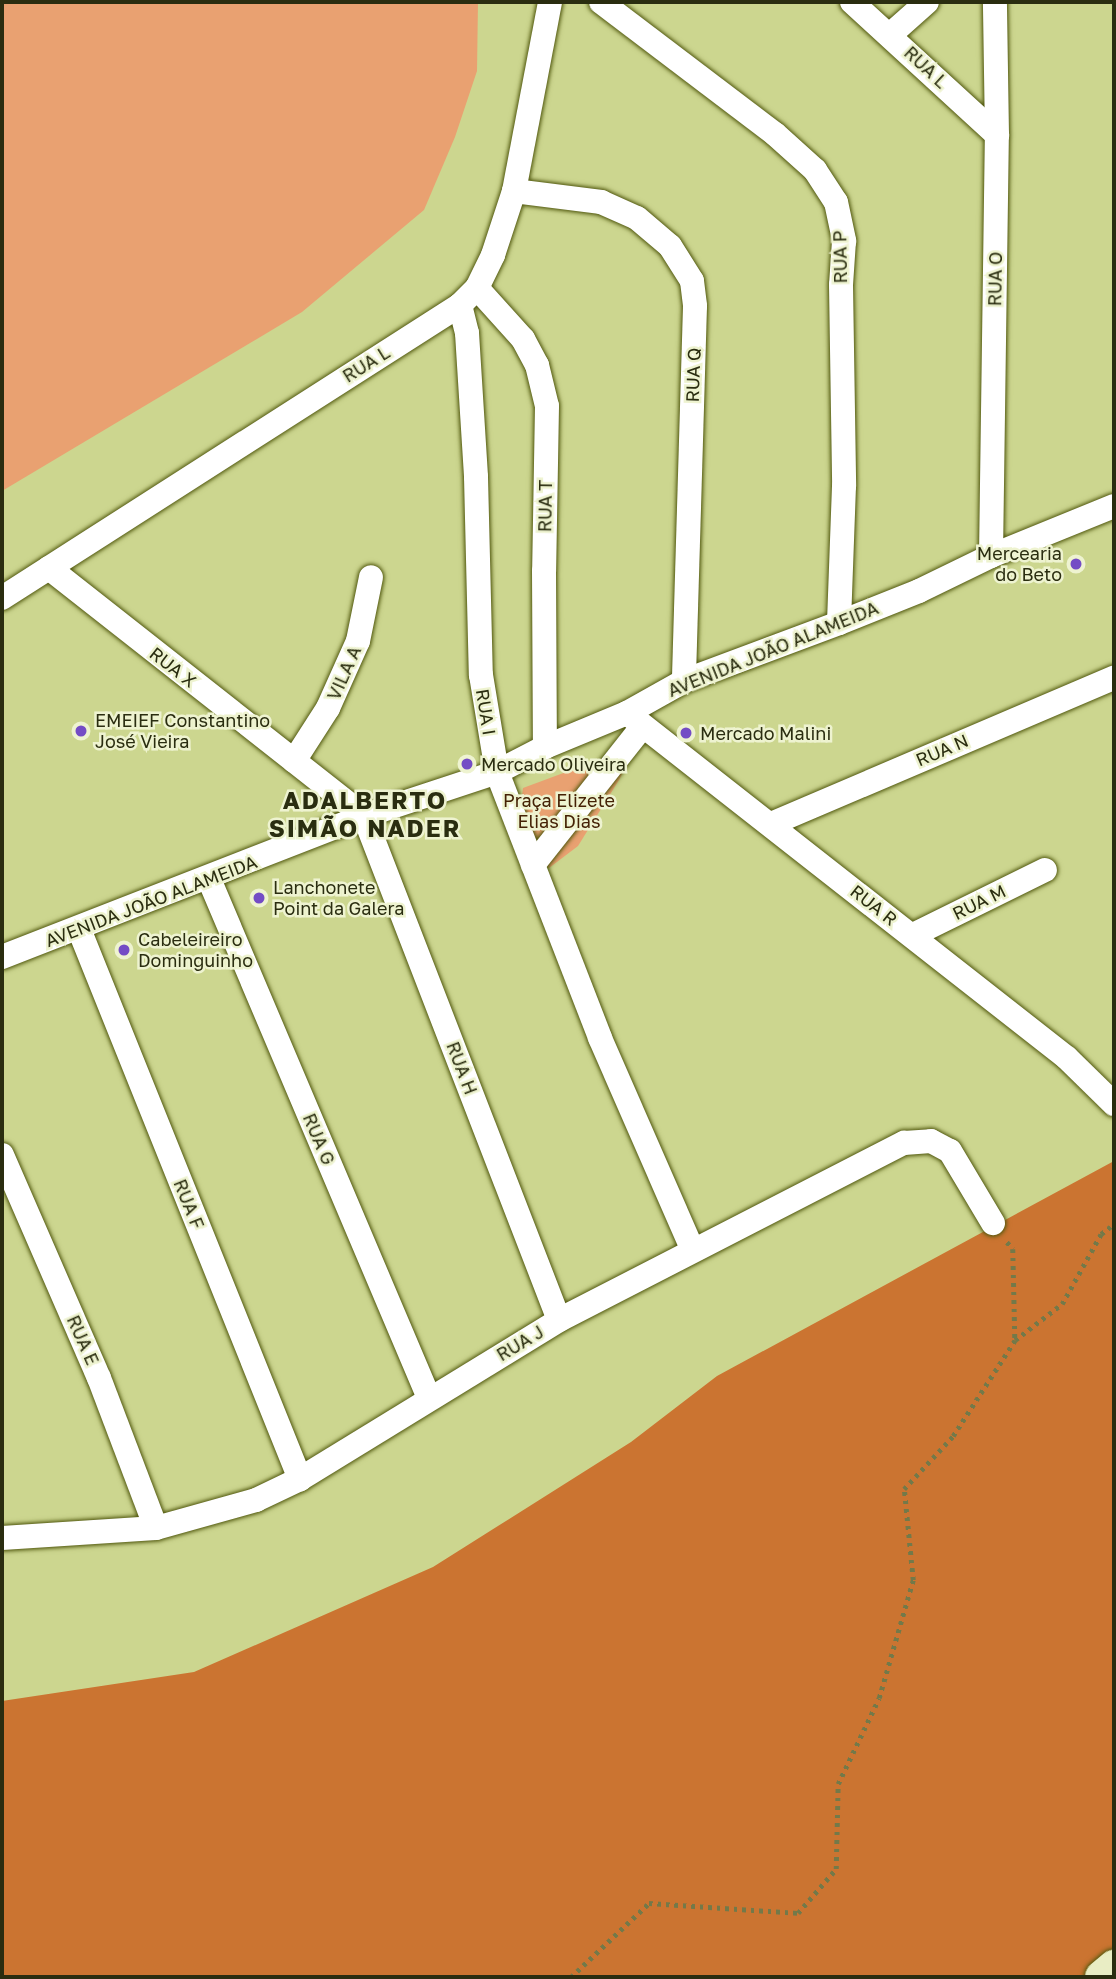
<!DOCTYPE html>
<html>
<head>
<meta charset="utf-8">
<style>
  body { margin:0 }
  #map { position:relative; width:1116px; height:1979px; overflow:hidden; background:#ccd68f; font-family:"Golos Text",sans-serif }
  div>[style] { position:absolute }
  .green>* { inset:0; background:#e9a171 }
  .forest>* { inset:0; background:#cb7431 }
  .path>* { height:4.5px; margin-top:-2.25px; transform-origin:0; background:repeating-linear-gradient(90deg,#737949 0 3.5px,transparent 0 8.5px) }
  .roads { filter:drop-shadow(0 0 2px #51580e) drop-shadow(0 0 2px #51580e) }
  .street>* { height:24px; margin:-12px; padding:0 12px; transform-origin:12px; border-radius:12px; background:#fff }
  .secondary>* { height:35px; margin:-17.5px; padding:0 17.5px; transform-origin:17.5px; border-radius:17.5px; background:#e9edc4 }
  .dots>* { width:19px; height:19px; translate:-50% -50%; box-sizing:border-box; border:4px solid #eef3d0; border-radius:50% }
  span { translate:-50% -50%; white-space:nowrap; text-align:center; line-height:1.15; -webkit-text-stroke:5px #eef3d0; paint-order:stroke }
  .street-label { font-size:18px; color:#2a2d10 }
  .poi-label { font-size:18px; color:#2a2d10 }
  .right { translate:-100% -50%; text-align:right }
  .left { translate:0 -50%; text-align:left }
  .park-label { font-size:18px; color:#442105 }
  .district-label { font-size:24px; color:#2a2d10; font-weight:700; letter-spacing:2px }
  .frame { position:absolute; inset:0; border:4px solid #2a2d10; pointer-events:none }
</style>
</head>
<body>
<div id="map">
  <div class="green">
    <i style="clip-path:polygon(2px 2px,478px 2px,477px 71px,455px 137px,424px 210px,302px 312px,2px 491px)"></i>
    <i style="clip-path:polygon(620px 752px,628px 762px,619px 780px,578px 846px,549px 868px,540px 860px,521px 804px,523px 788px)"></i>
  </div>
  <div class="forest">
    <i style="clip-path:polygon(1114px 1161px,1114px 1977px,2px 1977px,2px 1701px,194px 1672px,433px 1567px,631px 1442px,717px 1376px)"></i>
  </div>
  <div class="path">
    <i style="left:1007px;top:1242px;width:9px;rotate:49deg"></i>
    <i style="left:1013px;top:1249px;width:91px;rotate:88.7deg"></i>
    <i style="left:571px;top:1977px;width:108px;rotate:-43.5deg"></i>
    <i style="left:649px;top:1903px;width:149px;rotate:3.8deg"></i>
    <i style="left:798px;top:1913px;width:58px;rotate:-49.2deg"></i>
    <i style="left:836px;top:1869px;width:85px;rotate:-88.7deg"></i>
    <i style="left:838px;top:1784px;width:95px;rotate:-64.5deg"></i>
    <i style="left:879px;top:1698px;width:123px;rotate:-73.9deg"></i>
    <i style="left:913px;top:1580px;width:91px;rotate:-95.6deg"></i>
    <i style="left:904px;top:1489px;width:72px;rotate:-47.2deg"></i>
    <i style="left:953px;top:1436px;width:114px;rotate:-57.1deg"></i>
    <i style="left:1015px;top:1340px;width:59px;rotate:-37.5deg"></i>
    <i style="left:1062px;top:1304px;width:80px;rotate:-60.9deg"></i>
    <i style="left:1101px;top:1234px;width:16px;rotate:-38deg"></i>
  </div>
  <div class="roads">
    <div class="street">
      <i style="left:601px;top:2px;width:218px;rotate:37.2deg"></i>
      <i style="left:775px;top:134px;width:54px;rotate:42deg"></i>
      <i style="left:815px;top:170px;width:38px;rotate:57deg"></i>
      <i style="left:836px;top:202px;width:40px;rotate:78deg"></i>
      <i style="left:844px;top:241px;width:44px;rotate:93.9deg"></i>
      <i style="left:841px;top:285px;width:201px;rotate:89.1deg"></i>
      <i style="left:844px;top:486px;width:137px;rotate:92.1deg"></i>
      <i style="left:852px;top:2px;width:197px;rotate:42.5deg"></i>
      <i style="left:891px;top:34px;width:48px;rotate:-41.6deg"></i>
      <i style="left:514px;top:191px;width:88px;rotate:7.2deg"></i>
      <i style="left:601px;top:202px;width:39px;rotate:24deg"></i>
      <i style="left:637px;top:218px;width:43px;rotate:40.3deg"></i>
      <i style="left:670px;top:246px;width:41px;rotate:57.8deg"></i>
      <i style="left:692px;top:281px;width:25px;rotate:83deg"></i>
      <i style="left:695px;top:306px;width:375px;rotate:91.7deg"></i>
      <i style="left:477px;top:288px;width:69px;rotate:48deg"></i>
      <i style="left:523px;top:339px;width:30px;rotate:62deg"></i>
      <i style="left:537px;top:365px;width:42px;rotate:76.3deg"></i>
      <i style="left:547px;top:406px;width:165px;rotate:91deg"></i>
      <i style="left:544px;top:571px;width:176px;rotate:89.7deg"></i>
      <i style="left:460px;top:305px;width:29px;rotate:76deg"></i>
      <i style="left:467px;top:333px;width:144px;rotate:86.4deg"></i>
      <i style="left:476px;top:477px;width:198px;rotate:88.6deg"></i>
      <i style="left:481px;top:675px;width:98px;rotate:80.6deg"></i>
      <i style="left:497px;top:772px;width:285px;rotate:68.8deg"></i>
      <i style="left:600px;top:1038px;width:230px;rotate:66.4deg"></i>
      <i style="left:991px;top:556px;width:421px;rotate:-89.2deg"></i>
      <i style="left:997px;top:135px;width:133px;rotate:-90.9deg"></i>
      <i style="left:49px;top:568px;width:401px;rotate:38.2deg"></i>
      <i style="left:364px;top:816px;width:540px;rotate:68.85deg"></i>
      <i style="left:2px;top:598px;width:544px;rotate:-32.61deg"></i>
      <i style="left:460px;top:305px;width:24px;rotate:-45deg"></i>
      <i style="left:477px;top:288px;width:37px;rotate:-64deg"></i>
      <i style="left:493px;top:255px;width:67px;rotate:-71.8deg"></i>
      <i style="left:514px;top:191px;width:192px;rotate:-79.2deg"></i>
      <i style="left:627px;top:713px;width:559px;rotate:38.1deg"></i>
      <i style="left:1067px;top:1058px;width:66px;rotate:44.4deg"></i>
      <i style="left:294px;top:761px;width:63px;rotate:-57.3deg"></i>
      <i style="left:328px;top:708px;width:73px;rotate:-65.9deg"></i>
      <i style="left:358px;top:641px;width:65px;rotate:-78.5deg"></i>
      <i style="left:771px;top:824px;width:373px;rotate:-23.1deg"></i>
      <i style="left:533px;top:865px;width:176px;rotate:-51.7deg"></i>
      <i style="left:209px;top:879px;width:564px;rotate:67.03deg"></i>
      <i style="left:79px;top:929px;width:593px;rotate:68.11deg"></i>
      <i style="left:913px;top:935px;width:147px;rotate:-26.2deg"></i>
      <i style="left:2px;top:957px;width:388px;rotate:-21.3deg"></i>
      <i style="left:364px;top:816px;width:140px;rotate:-18.3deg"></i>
      <i style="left:497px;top:772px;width:54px;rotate:-27.5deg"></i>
      <i style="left:545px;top:747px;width:89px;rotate:-22.5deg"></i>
      <i style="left:627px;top:713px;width:65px;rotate:-29.3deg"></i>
      <i style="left:684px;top:681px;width:165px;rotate:-20.5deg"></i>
      <i style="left:839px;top:623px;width:86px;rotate:-21.8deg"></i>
      <i style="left:919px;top:591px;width:80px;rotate:-25.9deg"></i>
      <i style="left:991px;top:556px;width:133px;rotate:-22.1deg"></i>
      <i style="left:2px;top:1155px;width:243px;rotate:66.5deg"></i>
      <i style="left:99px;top:1378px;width:160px;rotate:69.2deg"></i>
      <i style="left:2px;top:1538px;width:154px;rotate:-3.7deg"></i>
      <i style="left:156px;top:1528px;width:104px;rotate:-15.6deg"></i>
      <i style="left:256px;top:1500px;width:49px;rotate:-25.5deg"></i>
      <i style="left:300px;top:1479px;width:304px;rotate:-31.5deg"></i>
      <i style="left:559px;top:1320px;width:388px;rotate:-27.2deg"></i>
      <i style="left:904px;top:1143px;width:27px;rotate:-4deg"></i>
      <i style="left:931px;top:1141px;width:21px;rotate:28deg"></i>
      <i style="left:950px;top:1151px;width:84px;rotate:59.2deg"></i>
    </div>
    <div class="secondary">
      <i style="left:1102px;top:1977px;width:16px;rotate:-40deg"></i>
    </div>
  </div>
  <div class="dots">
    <i style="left:1076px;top:564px;background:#744cc5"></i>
    <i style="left:81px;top:731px;background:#744cc5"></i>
    <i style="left:686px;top:733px;background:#744cc5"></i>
    <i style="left:467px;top:764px;background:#744cc5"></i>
    <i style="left:259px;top:898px;background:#744cc5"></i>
    <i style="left:124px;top:950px;background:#744cc5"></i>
  </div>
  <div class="street-label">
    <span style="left:926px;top:67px;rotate:43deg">RUA L</span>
    <span style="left:840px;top:257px;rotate:-91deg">RUA P</span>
    <span style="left:995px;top:279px;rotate:-89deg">RUA O</span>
    <span style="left:366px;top:364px;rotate:-32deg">RUA L</span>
    <span style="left:693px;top:375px;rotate:-88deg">RUA Q</span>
    <span style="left:545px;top:506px;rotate:-89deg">RUA T</span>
    <span style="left:773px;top:649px;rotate:-22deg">AVENIDA JOÃO ALAMEIDA</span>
    <span style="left:173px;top:667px;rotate:38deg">RUA X</span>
    <span style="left:344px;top:673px;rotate:-66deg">VILA A</span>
    <span style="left:486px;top:712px;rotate:81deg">RUA I</span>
    <span style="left:942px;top:750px;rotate:-23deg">RUA N</span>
    <span style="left:151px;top:901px;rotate:-21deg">AVENIDA JOÃO ALAMEIDA</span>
    <span style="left:979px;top:902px;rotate:-26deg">RUA M</span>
    <span style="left:874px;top:905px;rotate:38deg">RUA R</span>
    <span style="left:462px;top:1068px;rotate:69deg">RUA H</span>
    <span style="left:319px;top:1139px;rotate:67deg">RUA G</span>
    <span style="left:189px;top:1204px;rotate:68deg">RUA F</span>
    <span style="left:83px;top:1340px;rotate:66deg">RUA E</span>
    <span style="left:520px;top:1343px;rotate:-31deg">RUA J</span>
  </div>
  <div class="poi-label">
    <span class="right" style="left:1062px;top:564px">Mercearia<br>do Beto</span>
    <span class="left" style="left:95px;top:731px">EMEIEF Constantino<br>José Vieira</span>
    <span class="left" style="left:700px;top:733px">Mercado Malini</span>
    <span class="left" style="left:481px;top:764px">Mercado Oliveira</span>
    <span class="left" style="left:273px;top:898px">Lanchonete<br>Point da Galera</span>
    <span class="left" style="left:138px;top:950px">Cabeleireiro<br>Dominguinho</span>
  </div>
  <div class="park-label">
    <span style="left:559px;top:811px">Praça Elizete<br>Elias Dias</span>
  </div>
  <div class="district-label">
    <span style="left:365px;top:814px">ADALBERTO<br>SIMÃO NADER</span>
  </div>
  <div class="frame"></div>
</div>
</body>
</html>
